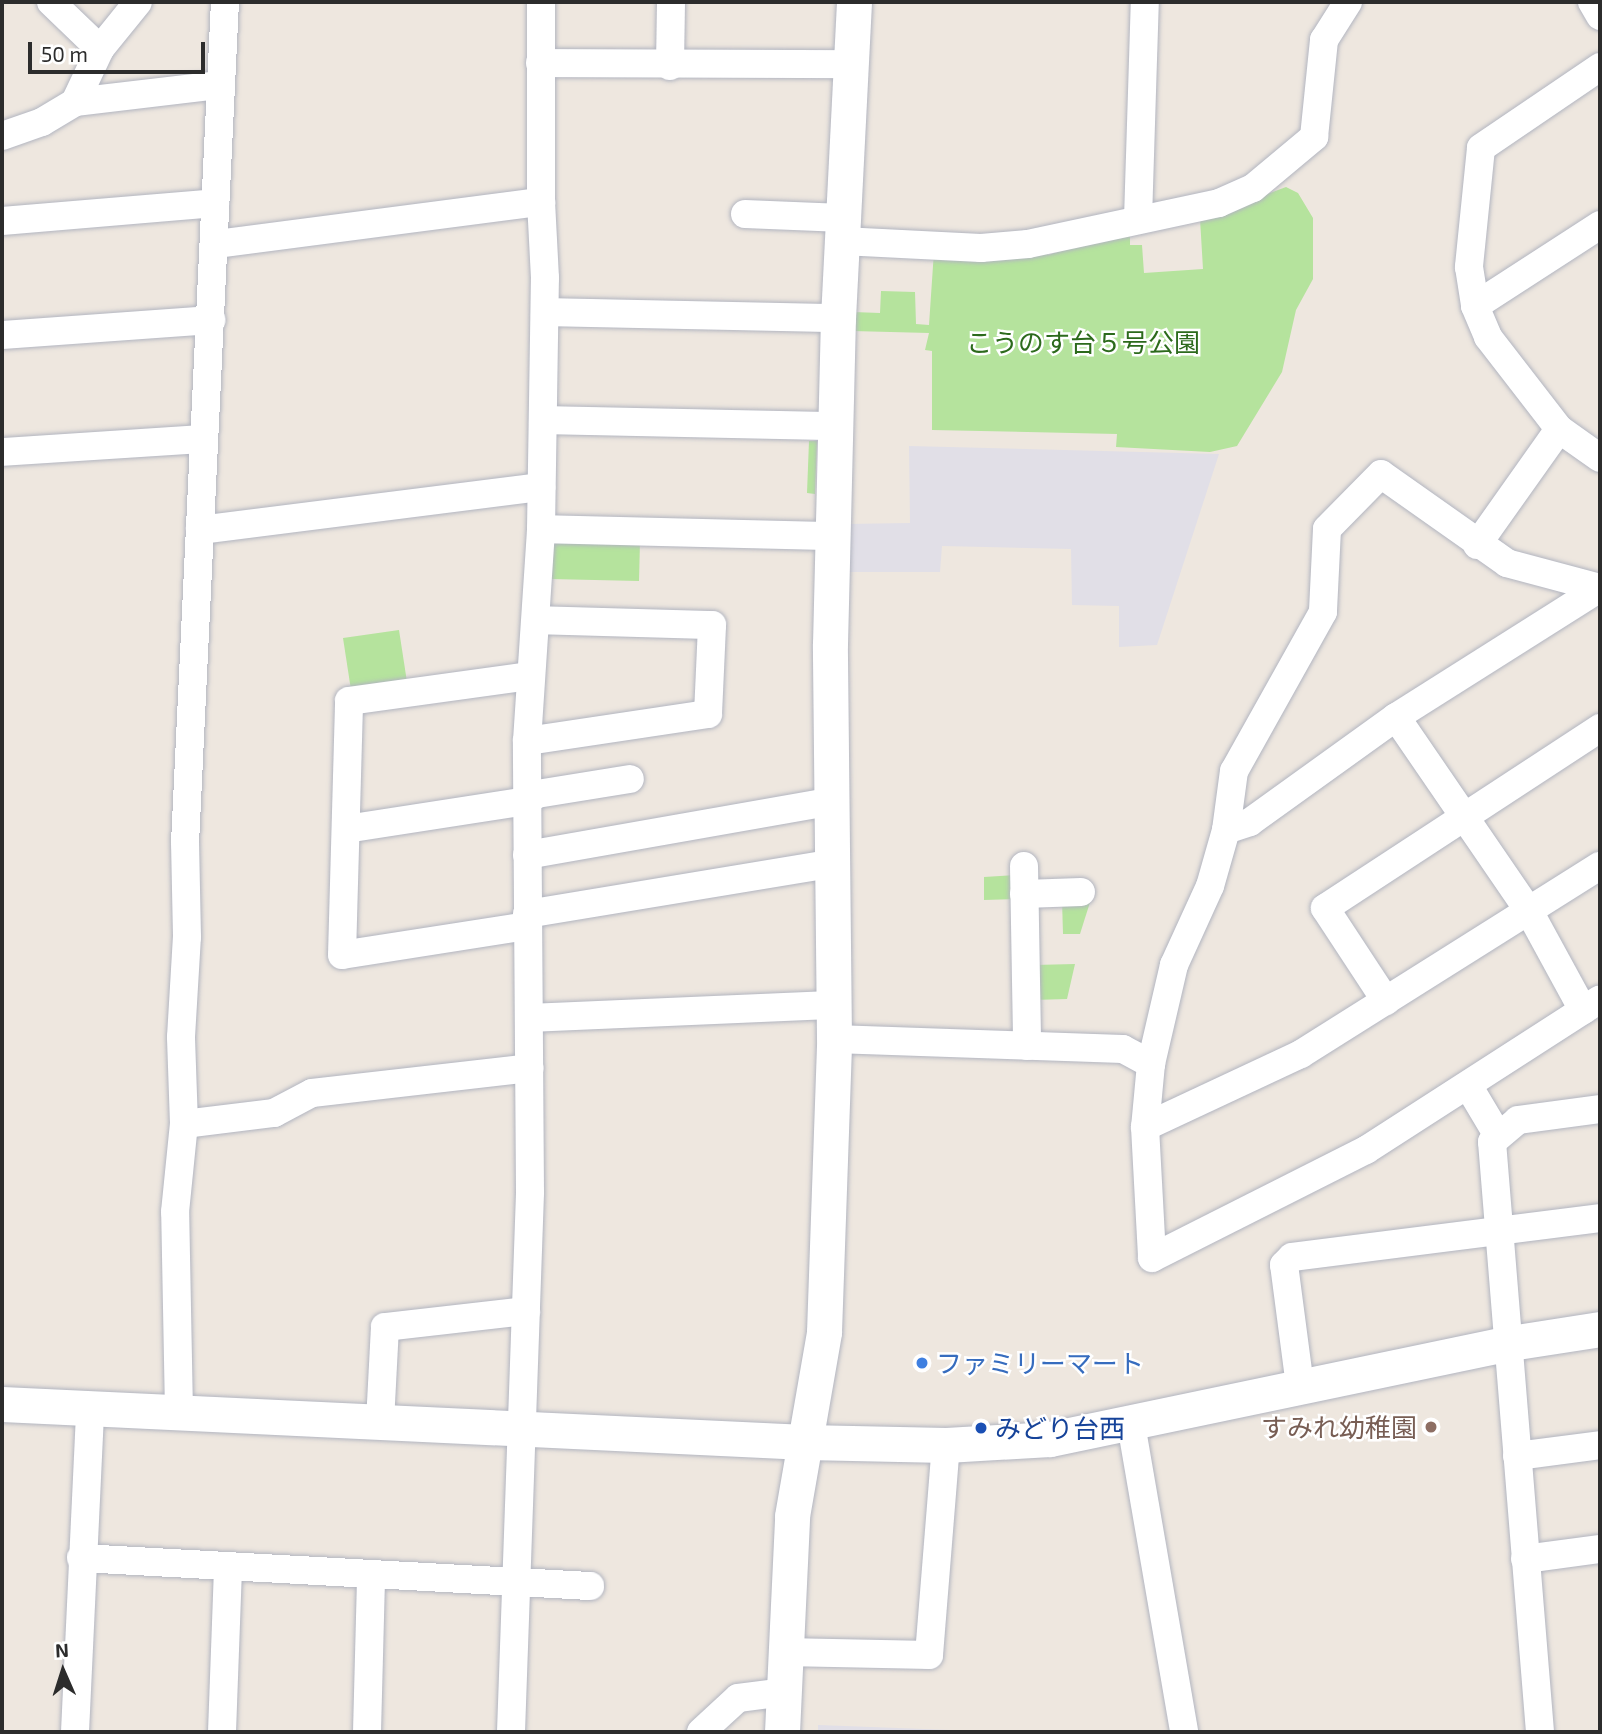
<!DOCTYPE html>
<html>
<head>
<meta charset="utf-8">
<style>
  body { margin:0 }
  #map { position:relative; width:1602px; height:1734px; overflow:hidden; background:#eee7df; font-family:"Exo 2","Noto Sans JP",sans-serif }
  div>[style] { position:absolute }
  .industrial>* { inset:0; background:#e1dfe7 }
  .green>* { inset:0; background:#b5e39d }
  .roads { filter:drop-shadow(0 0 2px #b2b5c0) drop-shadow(0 0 2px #b2b5c0) }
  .minor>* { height:28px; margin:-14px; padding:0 14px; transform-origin:14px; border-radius:14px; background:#fff }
  .tertiary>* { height:35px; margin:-17.5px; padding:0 17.5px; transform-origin:17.5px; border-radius:17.5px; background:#fff }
  .dots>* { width:19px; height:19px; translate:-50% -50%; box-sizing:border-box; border:4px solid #fff; border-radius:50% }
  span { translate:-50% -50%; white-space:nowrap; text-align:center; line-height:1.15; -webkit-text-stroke:5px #fff; paint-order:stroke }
  .park-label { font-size:26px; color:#2c6a1c }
  .shop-label { font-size:26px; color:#366cbe }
  .left { translate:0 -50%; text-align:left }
  .education-label { font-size:26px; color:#785e54 }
  .right { translate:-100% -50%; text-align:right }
  .transit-label { font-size:26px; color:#164399 }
  .frame { position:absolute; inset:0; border:4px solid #2c2c2c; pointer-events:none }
  .north { position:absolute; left:28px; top:1636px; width:70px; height:70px; -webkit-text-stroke:5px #fff; paint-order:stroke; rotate:357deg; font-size:19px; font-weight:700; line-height:28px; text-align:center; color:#2c2c2c }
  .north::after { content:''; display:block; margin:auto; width:24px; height:32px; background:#2c2c2c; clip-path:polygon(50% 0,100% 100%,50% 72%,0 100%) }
  .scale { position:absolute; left:28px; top:42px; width:177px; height:32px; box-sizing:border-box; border:4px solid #2c2c2c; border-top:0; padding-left:9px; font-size:21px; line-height:24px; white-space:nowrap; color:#2c2c2c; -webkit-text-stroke:5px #fff; paint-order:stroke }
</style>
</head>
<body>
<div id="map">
  <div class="industrial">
    <i style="clip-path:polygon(909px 446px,1219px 454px,1157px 645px,1119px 647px,1119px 606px,1072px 605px,1071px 549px,942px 546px,940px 572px,845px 572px,845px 524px,910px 523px)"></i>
    <i style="clip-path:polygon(818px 1725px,977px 1731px,977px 1732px,818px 1732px)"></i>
  </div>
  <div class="green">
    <i style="clip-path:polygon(1286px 187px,1298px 193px,1313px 218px,1313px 279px,1296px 310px,1282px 372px,1237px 446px,1210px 452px,1116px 447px,1117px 434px,932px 430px,932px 351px,925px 350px,929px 333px,852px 331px,853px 312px,880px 313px,881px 291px,915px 292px,916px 324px,929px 325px,934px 251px,1047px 246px,1048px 255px,1130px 229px,1130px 245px,1142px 245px,1144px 273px,1203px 269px,1200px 219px)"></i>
    <i style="clip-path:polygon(809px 441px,817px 441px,815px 494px,807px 493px)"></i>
    <i style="clip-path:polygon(558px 539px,640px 541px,639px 581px,550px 579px,550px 546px)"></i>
    <i style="clip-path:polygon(399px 630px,407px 682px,351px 690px,343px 638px)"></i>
    <i style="clip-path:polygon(1016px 875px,1017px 899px,984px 900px,984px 877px)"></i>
    <i style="clip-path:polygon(1091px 899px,1080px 934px,1063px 934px,1062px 900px)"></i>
    <i style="clip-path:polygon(1075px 964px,1067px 999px,1033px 1000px,1034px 965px)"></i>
  </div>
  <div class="roads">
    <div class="minor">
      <i style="left:51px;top:2px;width:68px;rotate:43.8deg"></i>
      <i style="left:1592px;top:2px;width:16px;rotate:60deg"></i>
      <i style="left:540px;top:63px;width:311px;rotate:0.2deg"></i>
      <i style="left:670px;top:66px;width:64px;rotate:-89.1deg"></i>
      <i style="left:1600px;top:67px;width:144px;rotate:145.8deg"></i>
      <i style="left:1481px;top:148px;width:120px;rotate:95.8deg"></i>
      <i style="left:1469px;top:267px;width:39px;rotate:81deg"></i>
      <i style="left:1475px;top:306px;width:34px;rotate:67deg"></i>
      <i style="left:1488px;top:337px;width:116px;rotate:52.3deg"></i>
      <i style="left:1559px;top:429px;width:50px;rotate:35.3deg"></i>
      <i style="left:75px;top:102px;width:59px;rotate:-64.7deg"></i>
      <i style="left:100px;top:49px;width:60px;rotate:-51deg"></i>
      <i style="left:2px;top:136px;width:42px;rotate:-19.3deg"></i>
      <i style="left:42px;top:122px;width:39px;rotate:-31deg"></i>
      <i style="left:75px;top:102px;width:146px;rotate:-6.7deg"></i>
      <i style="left:745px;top:214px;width:98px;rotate:2.3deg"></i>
      <i style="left:1138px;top:219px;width:217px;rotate:-88.2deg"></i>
      <i style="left:2px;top:221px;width:214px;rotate:-4.8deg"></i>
      <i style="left:842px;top:241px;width:139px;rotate:2.9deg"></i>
      <i style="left:981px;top:248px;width:47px;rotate:-4.9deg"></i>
      <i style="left:1028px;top:244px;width:195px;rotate:-12.1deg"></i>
      <i style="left:1219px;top:203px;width:37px;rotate:-24deg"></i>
      <i style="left:1253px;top:188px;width:80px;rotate:-39.9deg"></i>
      <i style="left:1314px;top:137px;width:98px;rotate:-84.1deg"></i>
      <i style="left:1324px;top:40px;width:45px;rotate:-57.7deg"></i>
      <i style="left:216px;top:244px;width:328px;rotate:-7.4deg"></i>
      <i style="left:1475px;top:306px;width:149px;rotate:-32.9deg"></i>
      <i style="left:545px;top:312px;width:293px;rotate:1.2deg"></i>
      <i style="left:2px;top:335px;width:210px;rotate:-4.1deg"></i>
      <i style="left:543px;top:420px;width:294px;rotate:1.2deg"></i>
      <i style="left:2px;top:452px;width:202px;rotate:-3.7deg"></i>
      <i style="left:541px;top:529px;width:292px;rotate:1.4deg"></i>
      <i style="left:200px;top:530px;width:344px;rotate:-7.2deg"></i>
      <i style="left:1477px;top:545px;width:142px;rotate:-54.7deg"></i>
      <i style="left:1600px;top:588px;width:96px;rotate:-165deg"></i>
      <i style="left:1507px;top:563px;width:154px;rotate:-144.8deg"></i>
      <i style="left:1381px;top:474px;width:77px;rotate:134.5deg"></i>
      <i style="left:1327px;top:529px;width:83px;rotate:92.8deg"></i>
      <i style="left:1323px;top:612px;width:182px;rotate:119.2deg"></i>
      <i style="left:1234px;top:771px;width:60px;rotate:97.7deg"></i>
      <i style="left:1226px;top:830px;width:58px;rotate:105.9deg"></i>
      <i style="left:1210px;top:886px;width:87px;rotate:114.5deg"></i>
      <i style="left:1174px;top:965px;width:102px;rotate:103.1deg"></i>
      <i style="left:1151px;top:1064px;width:63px;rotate:95.4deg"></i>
      <i style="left:1145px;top:1127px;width:131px;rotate:86.9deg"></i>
      <i style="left:1152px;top:1258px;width:240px;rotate:-26.8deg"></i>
      <i style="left:1366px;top:1150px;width:278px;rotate:-32.8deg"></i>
      <i style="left:1396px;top:717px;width:235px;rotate:55.6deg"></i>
      <i style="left:1529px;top:911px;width:113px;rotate:61.4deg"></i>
      <i style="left:527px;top:741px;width:183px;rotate:-8.5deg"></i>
      <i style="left:708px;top:714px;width:89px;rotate:-87.4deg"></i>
      <i style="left:712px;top:625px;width:174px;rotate:-178.4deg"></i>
      <i style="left:346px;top:829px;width:183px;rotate:-8.8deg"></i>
      <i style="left:527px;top:801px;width:12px;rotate:-35deg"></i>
      <i style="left:537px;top:794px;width:94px;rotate:-9.2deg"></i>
      <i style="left:1226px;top:830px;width:25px;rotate:-18deg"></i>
      <i style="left:1250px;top:822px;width:180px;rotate:-35.7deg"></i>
      <i style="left:1396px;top:717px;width:241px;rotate:-32.3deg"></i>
      <i style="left:527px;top:855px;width:310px;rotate:-10deg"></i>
      <i style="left:1024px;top:866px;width:180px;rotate:89deg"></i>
      <i style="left:1024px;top:894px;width:57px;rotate:-2deg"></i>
      <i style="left:527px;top:914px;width:307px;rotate:-9.4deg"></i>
      <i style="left:527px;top:926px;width:187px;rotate:171.1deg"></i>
      <i style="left:342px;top:955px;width:254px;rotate:-88.4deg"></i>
      <i style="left:349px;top:701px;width:182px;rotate:-7.9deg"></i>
      <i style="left:1386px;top:1001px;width:111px;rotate:-123.3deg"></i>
      <i style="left:1325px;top:908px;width:329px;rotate:-33.2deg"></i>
      <i style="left:531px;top:1018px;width:303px;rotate:-2.5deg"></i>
      <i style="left:834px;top:1039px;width:289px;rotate:2deg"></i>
      <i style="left:1123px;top:1049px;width:32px;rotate:28deg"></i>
      <i style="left:1469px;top:1087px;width:55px;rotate:59.2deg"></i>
      <i style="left:184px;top:1124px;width:91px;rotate:-7deg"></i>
      <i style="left:274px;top:1113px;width:43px;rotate:-27.8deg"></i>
      <i style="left:312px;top:1093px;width:219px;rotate:-6.5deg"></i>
      <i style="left:1145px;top:1127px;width:172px;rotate:-25.1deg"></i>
      <i style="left:1301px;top:1054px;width:353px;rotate:-32.2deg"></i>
      <i style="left:1300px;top:1386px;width:122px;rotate:-97.5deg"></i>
      <i style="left:1284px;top:1265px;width:11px;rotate:-45deg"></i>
      <i style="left:1292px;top:1257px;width:310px;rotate:-7.2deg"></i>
      <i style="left:179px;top:1412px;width:200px;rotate:-91.1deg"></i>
      <i style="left:175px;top:1212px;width:88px;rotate:-84.2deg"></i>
      <i style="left:184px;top:1124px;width:87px;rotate:-92deg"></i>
      <i style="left:181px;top:1037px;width:100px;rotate:-86.6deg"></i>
      <i style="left:187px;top:937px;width:94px;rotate:-91.2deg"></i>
      <i style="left:185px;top:843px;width:842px;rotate:-87.28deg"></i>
      <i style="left:380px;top:1422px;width:95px;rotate:-87deg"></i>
      <i style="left:385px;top:1327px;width:142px;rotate:-6.5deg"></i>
      <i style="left:1131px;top:1424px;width:313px;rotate:80.2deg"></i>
      <i style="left:1517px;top:1456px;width:84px;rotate:-7.5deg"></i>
      <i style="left:81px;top:1558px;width:510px;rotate:3.15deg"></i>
      <i style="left:1525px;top:1559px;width:76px;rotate:-7.6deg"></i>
      <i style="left:786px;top:1652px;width:143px;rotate:1.2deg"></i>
      <i style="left:929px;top:1655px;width:211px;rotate:-85.4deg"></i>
      <i style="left:75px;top:1732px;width:324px;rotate:-87.3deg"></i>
      <i style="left:222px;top:1732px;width:163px;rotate:-87.9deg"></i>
      <i style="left:367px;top:1732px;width:158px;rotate:-88.5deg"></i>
      <i style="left:511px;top:1732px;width:540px;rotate:-87.98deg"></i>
      <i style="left:530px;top:1192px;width:451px;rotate:-90.4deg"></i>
      <i style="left:527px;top:741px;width:212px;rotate:-86.2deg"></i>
      <i style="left:541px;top:529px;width:251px;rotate:-89.1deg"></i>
      <i style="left:545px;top:278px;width:76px;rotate:-93deg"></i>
      <i style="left:541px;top:202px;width:200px;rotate:-90deg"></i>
      <i style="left:701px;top:1732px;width:50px;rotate:-42.6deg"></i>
      <i style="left:738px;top:1698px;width:46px;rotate:-7.4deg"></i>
      <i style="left:1540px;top:1732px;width:592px;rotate:-94.65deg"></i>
      <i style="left:1492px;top:1142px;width:34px;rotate:-40deg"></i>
      <i style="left:1518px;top:1120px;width:83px;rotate:-7.6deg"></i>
    </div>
    <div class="tertiary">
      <i style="left:2px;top:1404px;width:804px;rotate:2.71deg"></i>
      <i style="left:805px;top:1442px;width:141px;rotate:1.2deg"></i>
      <i style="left:946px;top:1445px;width:104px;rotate:-3.3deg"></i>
      <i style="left:1050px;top:1439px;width:470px;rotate:-11.8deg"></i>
      <i style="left:1510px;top:1343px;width:91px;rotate:-8.8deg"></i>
      <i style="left:782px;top:1732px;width:216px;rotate:-87.3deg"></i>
      <i style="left:792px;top:1516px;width:187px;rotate:-80.1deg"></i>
      <i style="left:824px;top:1332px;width:293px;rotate:-88deg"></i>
      <i style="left:834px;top:1039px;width:395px;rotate:-90.6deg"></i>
      <i style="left:830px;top:644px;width:326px;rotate:-88.6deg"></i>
      <i style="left:838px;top:318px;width:316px;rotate:-87.1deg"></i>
    </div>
  </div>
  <div class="dots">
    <i style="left:922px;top:1363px;background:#3f7fe0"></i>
    <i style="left:1431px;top:1427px;background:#8d6e63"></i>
    <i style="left:981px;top:1428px;background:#1a4fb4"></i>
  </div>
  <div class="park-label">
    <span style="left:1083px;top:342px">こうのす台５号公園</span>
  </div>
  <div class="shop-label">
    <span class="left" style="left:936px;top:1363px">ファミリーマート</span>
  </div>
  <div class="education-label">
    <span class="right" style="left:1417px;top:1427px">すみれ幼稚園</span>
  </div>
  <div class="transit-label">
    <span class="left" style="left:995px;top:1428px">みどり台西</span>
  </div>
  <div class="frame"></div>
  <div class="north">N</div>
  <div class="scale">50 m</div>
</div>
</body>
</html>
